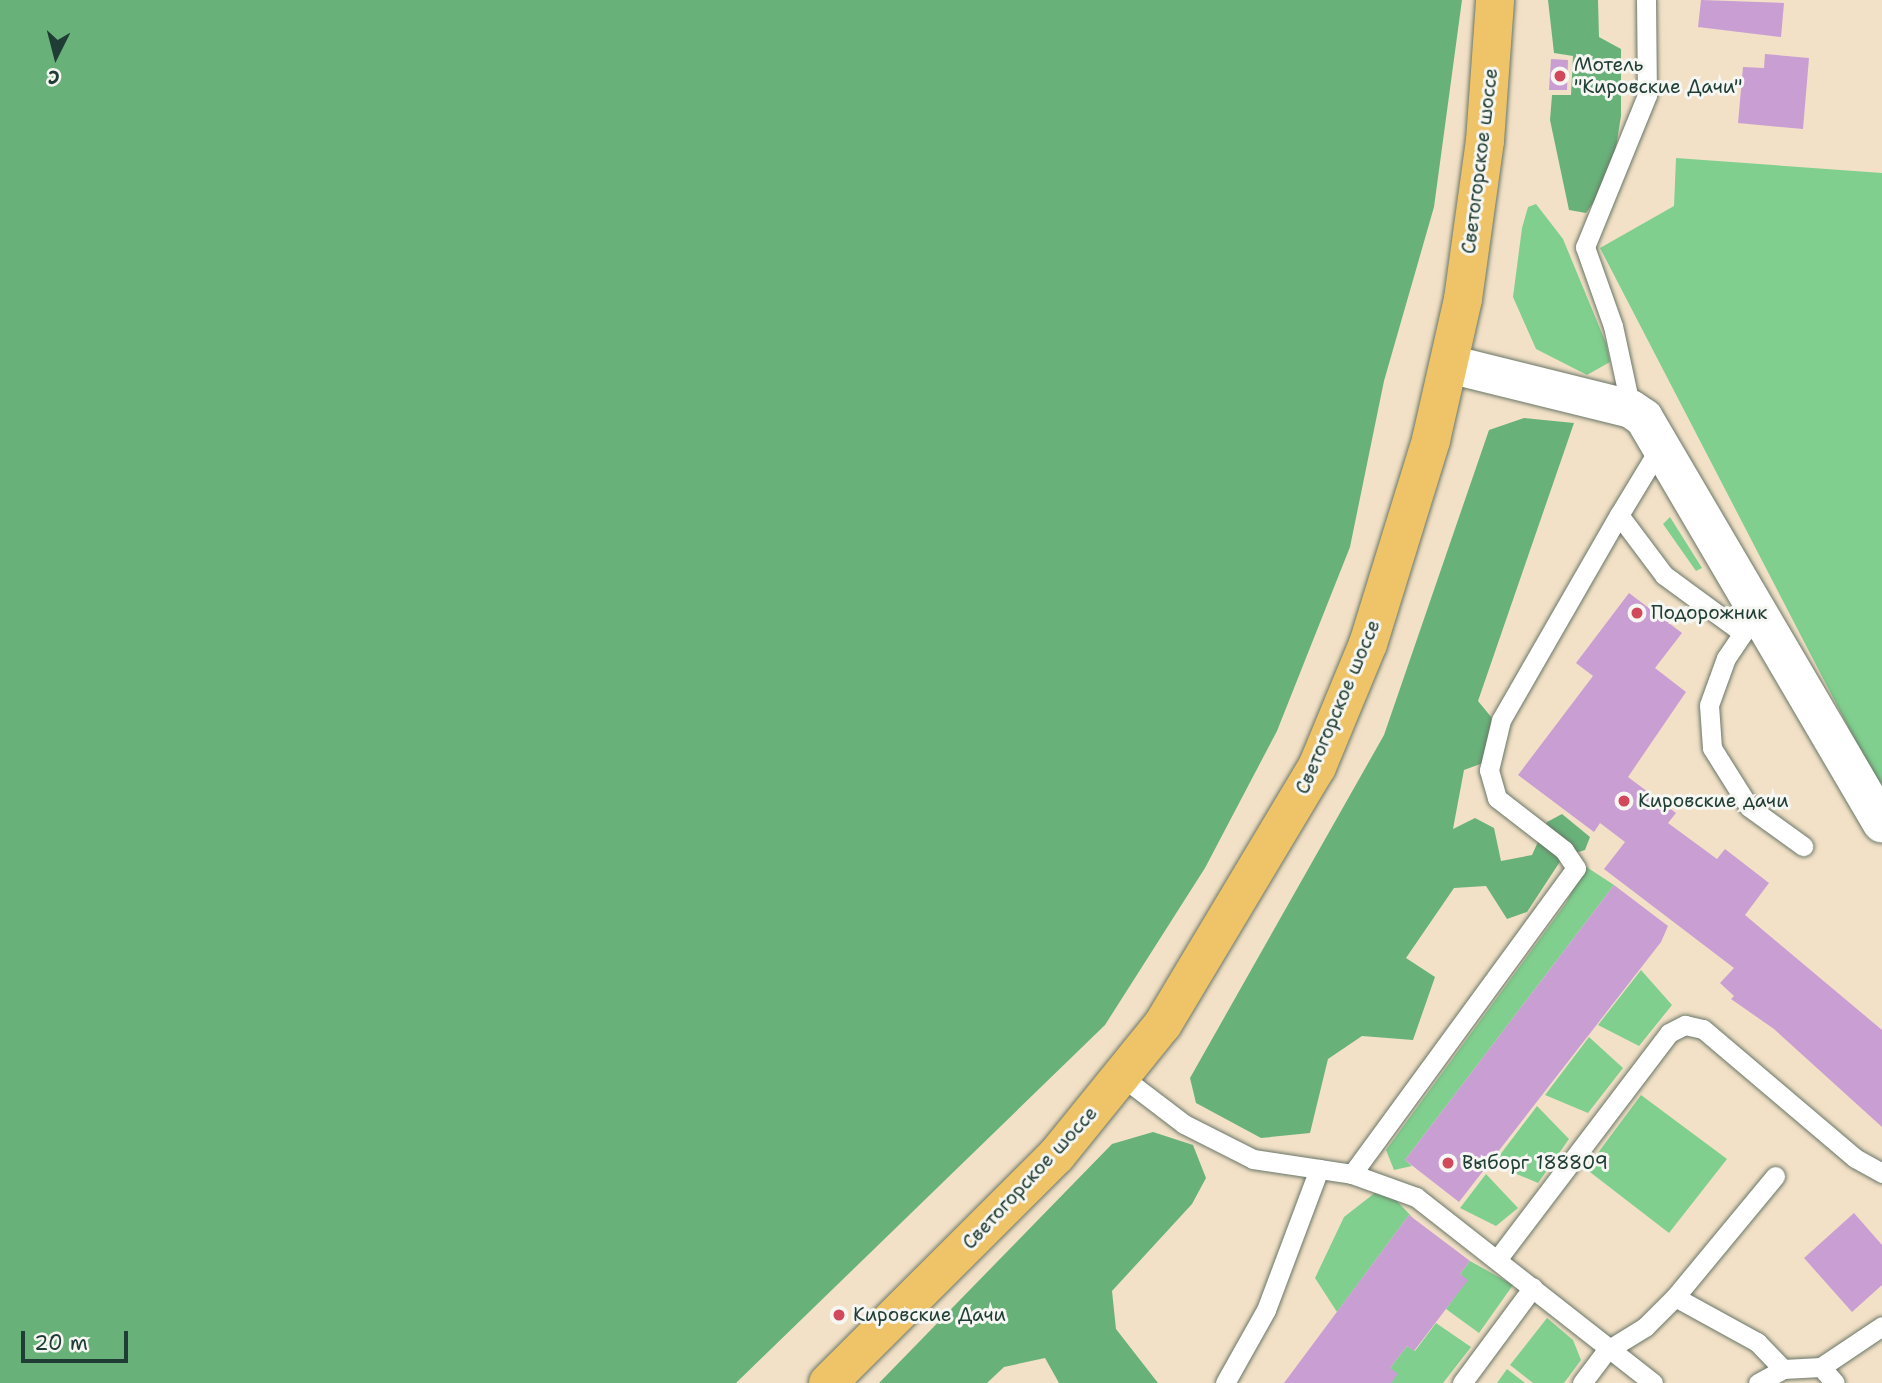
<!DOCTYPE html>
<html>
<head>
<meta charset="utf-8">
<style>
  body { margin:0 }
  #map { position:relative; width:1882px; height:1383px; overflow:hidden; background:#f3e1c7; font-family:"Shantell Sans",sans-serif }
  div>[style] { position:absolute }
  .green>* { inset:0; background:#80cf8f }
  .forest>* { inset:0; background:#68b27a }
  .building>* { inset:0; background:#c99ed3 }
  .roads { filter:drop-shadow(0 0 2px #697667) drop-shadow(0 0 2px #697667) }
  .service>* { height:19px; margin:-9.5px; padding:0 9.5px; transform-origin:9.5px; border-radius:9.5px; background:#fff }
  .minor>* { height:38px; margin:-19px; padding:0 19px; transform-origin:19px; border-radius:19px; background:#fff }
  .primary>* { height:38px; margin:-19px; padding:0 19px; transform-origin:19px; border-radius:19px; background:#efc469 }
  .dots>* { width:19px; height:19px; translate:-50% -50%; box-sizing:border-box; border:4px solid #f6f6f2; border-radius:50% }
  span { translate:-50% -50%; white-space:nowrap; text-align:center; line-height:1.15; -webkit-text-stroke:6px #f6f6f2; paint-order:stroke }
  .poi-label { font-size:19px; color:#1f3d34 }
  .left { translate:0 -50%; text-align:left }
  .street-label { font-size:19px; color:#1f3d34 }
  .north { position:absolute; left:21px; top:21px; width:70px; height:70px; -webkit-text-stroke:5px #f6f6f2; paint-order:stroke; rotate:186deg; font-size:19px; font-weight:700; line-height:28px; text-align:center; color:#1f3d34 }
  .north::after { content:''; display:block; margin:auto; width:24px; height:32px; background:#1f3d34; clip-path:polygon(50% 0,100% 100%,50% 72%,0 100%) }
  .scale { position:absolute; left:21px; top:1331px; width:107px; height:32px; box-sizing:border-box; border:4px solid #1f3d34; border-top:0; padding-left:9px; font-size:21px; line-height:24px; white-space:nowrap; color:#1f3d34; -webkit-text-stroke:5px #f6f6f2; paint-order:stroke }
</style>
</head>
<body>
<div id="map">
  <div class="green">
    <i style="clip-path:polygon(1676px 158px,1882px 173px,1882px 792px,1600px 248px,1674px 206px)"></i>
    <i style="clip-path:polygon(1536px 204px,1563px 239px,1606px 343px,1610px 362px,1587px 375px,1536px 349px,1513px 297px,1522px 228px,1528px 207px)"></i>
    <i style="clip-path:polygon(1670px 517px,1702px 568px,1696px 571px,1663px 524px)"></i>
    <i style="clip-path:polygon(1585px 866px,1614px 885px,1405px 1160px,1412px 1166px,1394px 1170px,1386px 1150px,1566px 903px)"></i>
    <i style="clip-path:polygon(1641px 970px,1672px 1005px,1639px 1046px,1598px 1025px)"></i>
    <i style="clip-path:polygon(1589px 1037px,1623px 1068px,1588px 1113px,1545px 1095px)"></i>
    <i style="clip-path:polygon(1641px 1095px,1727px 1159px,1669px 1233px,1586px 1169px)"></i>
    <i style="clip-path:polygon(1537px 1106px,1569px 1139px,1538px 1183px,1493px 1164px)"></i>
    <i style="clip-path:polygon(1486px 1174px,1518px 1208px,1496px 1226px,1460px 1208px)"></i>
    <i style="clip-path:polygon(1376px 1192px,1393px 1197px,1414px 1219px,1409px 1215px,1337px 1312px,1315px 1278px,1344px 1217px)"></i>
    <i style="clip-path:polygon(1470px 1261px,1513px 1285px,1479px 1333px,1446px 1309px,1467px 1280px,1460px 1274px)"></i>
    <i style="clip-path:polygon(1547px 1318px,1573px 1340px,1581px 1360px,1564px 1383px,1533px 1383px,1510px 1365px)"></i>
    <i style="clip-path:polygon(1436px 1323px,1471px 1347px,1443px 1383px,1391px 1383px,1390px 1368px,1407px 1346px,1415px 1351px)"></i>
    <i style="clip-path:polygon(1507px 1369px,1525px 1383px,1497px 1383px)"></i>
  </div>
  <div class="forest">
    <i style="clip-path:polygon(0 0,1462px 0,1434px 207px,1384px 381px,1350px 547px,1277px 731px,1205px 868px,1105px 1025px,736px 1383px,0 1383px)"></i>
    <i style="clip-path:polygon(1548px 0,1598px 0,1599px 37px,1621px 49px,1621px 116px,1611px 178px,1586px 213px,1569px 210px,1550px 120px,1552px 95px,1571px 95px,1573px 56px,1554px 53px)"></i>
    <i style="clip-path:polygon(1524px 418px,1574px 423px,1478px 701px,1492px 718px,1483px 763px,1464px 770px,1453px 829px,1475px 818px,1494px 828px,1501px 861px,1532px 855px,1547px 822px,1562px 814px,1590px 837px,1585px 850px,1563px 857px,1527px 912px,1507px 919px,1486px 886px,1454px 888px,1406px 958px,1435px 977px,1413px 1040px,1362px 1036px,1328px 1059px,1310px 1133px,1261px 1138px,1196px 1103px,1190px 1078px,1384px 735px,1489px 430px)"></i>
    <i style="clip-path:polygon(1153px 1132px,1193px 1145px,1206px 1178px,1192px 1204px,1112px 1291px,1116px 1329px,1158px 1383px,1059px 1383px,1045px 1358px,1004px 1367px,987px 1383px,879px 1383px,1112px 1144px)"></i>
  </div>
  <div class="building">
    <i style="clip-path:polygon(1701px 0,1784px 3px,1781px 37px,1698px 27px)"></i>
    <i style="clip-path:polygon(1765px 54px,1809px 58px,1803px 129px,1738px 123px,1743px 67px,1764px 68px)"></i>
    <i style="clip-path:polygon(1551px 59px,1568px 60px,1567px 90px,1549px 90px)"></i>
    <i style="clip-path:polygon(1629px 593px,1682px 633px,1655px 668px,1686px 692px,1628px 777px,1676px 813px,1668px 823px,1717px 859px,1725px 849px,1769px 883px,1745px 915px,1882px 1030px,1882px 1127px,1774px 1029px,1731px 999px,1734px 996px,1720px 983px,1734px 968px,1604px 869px,1625px 842px,1600px 823px,1594px 832px,1518px 775px,1593px 676px,1576px 663px)"></i>
    <i style="clip-path:polygon(1614px 885px,1668px 926px,1661px 942px,1459px 1202px,1405px 1160px)"></i>
    <i style="clip-path:polygon(1854px 1213px,1882px 1245px,1882px 1285px,1852px 1312px,1804px 1258px)"></i>
    <i style="clip-path:polygon(1409px 1215px,1470px 1261px,1460px 1274px,1468px 1280px,1414px 1351px,1407px 1346px,1390px 1368px,1398px 1374px,1391px 1383px,1284px 1383px)"></i>
  </div>
  <div class="roads">
    <div class="service">
      <i style="left:1631px;top:409px;width:85px;rotate:-102.2deg"></i>
      <i style="left:1613px;top:326px;width:84px;rotate:-109.5deg"></i>
      <i style="left:1585px;top:247px;width:164px;rotate:-67.8deg"></i>
      <i style="left:1647px;top:95px;width:95px;rotate:-90.6deg"></i>
      <i style="left:1662px;top:444px;width:83px;rotate:121.2deg"></i>
      <i style="left:1619px;top:515px;width:75px;rotate:53.1deg"></i>
      <i style="left:1664px;top:575px;width:98px;rotate:36.3deg"></i>
      <i style="left:1758px;top:611px;width:57px;rotate:124.2deg"></i>
      <i style="left:1726px;top:658px;width:50px;rotate:109.9deg"></i>
      <i style="left:1709px;top:705px;width:43px;rotate:86deg"></i>
      <i style="left:1712px;top:748px;width:70px;rotate:57.9deg"></i>
      <i style="left:1749px;top:807px;width:67px;rotate:35.8deg"></i>
      <i style="left:1121px;top:1076px;width:79px;rotate:37.3deg"></i>
      <i style="left:1184px;top:1124px;width:77px;rotate:26.9deg"></i>
      <i style="left:1253px;top:1159px;width:100px;rotate:8.6deg"></i>
      <i style="left:1352px;top:1174px;width:68px;rotate:19.8deg"></i>
      <i style="left:1416px;top:1197px;width:301px;rotate:38.1deg"></i>
      <i style="left:1352px;top:1174px;width:379px;rotate:-53.8deg"></i>
      <i style="left:1576px;top:868px;width:22px;rotate:-124deg"></i>
      <i style="left:1564px;top:850px;width:85px;rotate:-142.2deg"></i>
      <i style="left:1497px;top:798px;width:29px;rotate:-106deg"></i>
      <i style="left:1489px;top:770px;width:51px;rotate:-76.5deg"></i>
      <i style="left:1501px;top:720px;width:237px;rotate:-60.1deg"></i>
      <i style="left:1499px;top:1257px;width:281px;rotate:-52.8deg"></i>
      <i style="left:1669px;top:1033px;width:18px;rotate:-27deg"></i>
      <i style="left:1685px;top:1025px;width:18px;rotate:13deg"></i>
      <i style="left:1703px;top:1029px;width:199px;rotate:40.3deg"></i>
      <i style="left:1855px;top:1158px;width:31px;rotate:29deg"></i>
      <i style="left:1675px;top:1297px;width:94px;rotate:28.8deg"></i>
      <i style="left:1757px;top:1342px;width:37px;rotate:46deg"></i>
      <i style="left:1821px;top:1367px;width:21px;rotate:49deg"></i>
      <i style="left:1225px;top:1383px;width:84px;rotate:-60.7deg"></i>
      <i style="left:1266px;top:1310px;width:151px;rotate:-69.4deg"></i>
      <i style="left:1462px;top:1383px;width:119px;rotate:-53.5deg"></i>
      <i style="left:1582px;top:1383px;width:40px;rotate:-53deg"></i>
      <i style="left:1606px;top:1351px;width:46px;rotate:-31.6deg"></i>
      <i style="left:1645px;top:1327px;width:42px;rotate:-45deg"></i>
      <i style="left:1675px;top:1297px;width:157px;rotate:-50.4deg"></i>
      <i style="left:1758px;top:1383px;width:29px;rotate:-29deg"></i>
      <i style="left:1783px;top:1369px;width:38px;rotate:-3deg"></i>
      <i style="left:1821px;top:1367px;width:73px;rotate:-33.9deg"></i>
    </div>
    <div class="minor">
      <i style="left:1449px;top:364px;width:187px;rotate:13.9deg"></i>
      <i style="left:1631px;top:409px;width:16px;rotate:35deg"></i>
      <i style="left:1644px;top:418px;width:470px;rotate:59.6deg"></i>
    </div>
    <div class="primary">
      <i style="left:828px;top:1383px;width:322px;rotate:-44.9deg"></i>
      <i style="left:1056px;top:1156px;width:170px;rotate:-51deg"></i>
      <i style="left:1163px;top:1024px;width:300px;rotate:-59.1deg"></i>
      <i style="left:1317px;top:767px;width:133px;rotate:-67.5deg"></i>
      <i style="left:1368px;top:644px;width:214px;rotate:-72.8deg"></i>
      <i style="left:1431px;top:440px;width:145px;rotate:-77.2deg"></i>
      <i style="left:1463px;top:299px;width:160px;rotate:-82.1deg"></i>
      <i style="left:1485px;top:141px;width:141px;rotate:-85.9deg"></i>
    </div>
  </div>
  <div class="dots">
    <i style="left:1560px;top:76px;background:#d1495b"></i>
    <i style="left:1637px;top:613px;background:#d1495b"></i>
    <i style="left:1624px;top:801px;background:#d1495b"></i>
    <i style="left:1448px;top:1163px;background:#d1495b"></i>
    <i style="left:839px;top:1315px;background:#d1495b"></i>
  </div>
  <div class="poi-label">
    <span class="left" style="left:1574px;top:76px">Мотель<br>"Кировские Дачи"</span>
    <span class="left" style="left:1651px;top:613px">Подорожник</span>
    <span class="left" style="left:1638px;top:801px">Кировские дачи</span>
    <span class="left" style="left:1462px;top:1163px">Выборг 188809</span>
    <span class="left" style="left:853px;top:1315px">Кировские Дачи</span>
  </div>
  <div class="street-label">
    <span style="left:1480px;top:161px;rotate:-83deg">Светогорское шоссе</span>
    <span style="left:1338px;top:707px;rotate:-67deg">Светогорское шоссе</span>
    <span style="left:1030px;top:1178px;rotate:-47deg">Светогорское шоссе</span>
  </div>
  <div class="north">С</div>
  <div class="scale">20 m</div>
</div>
</body>
</html>
